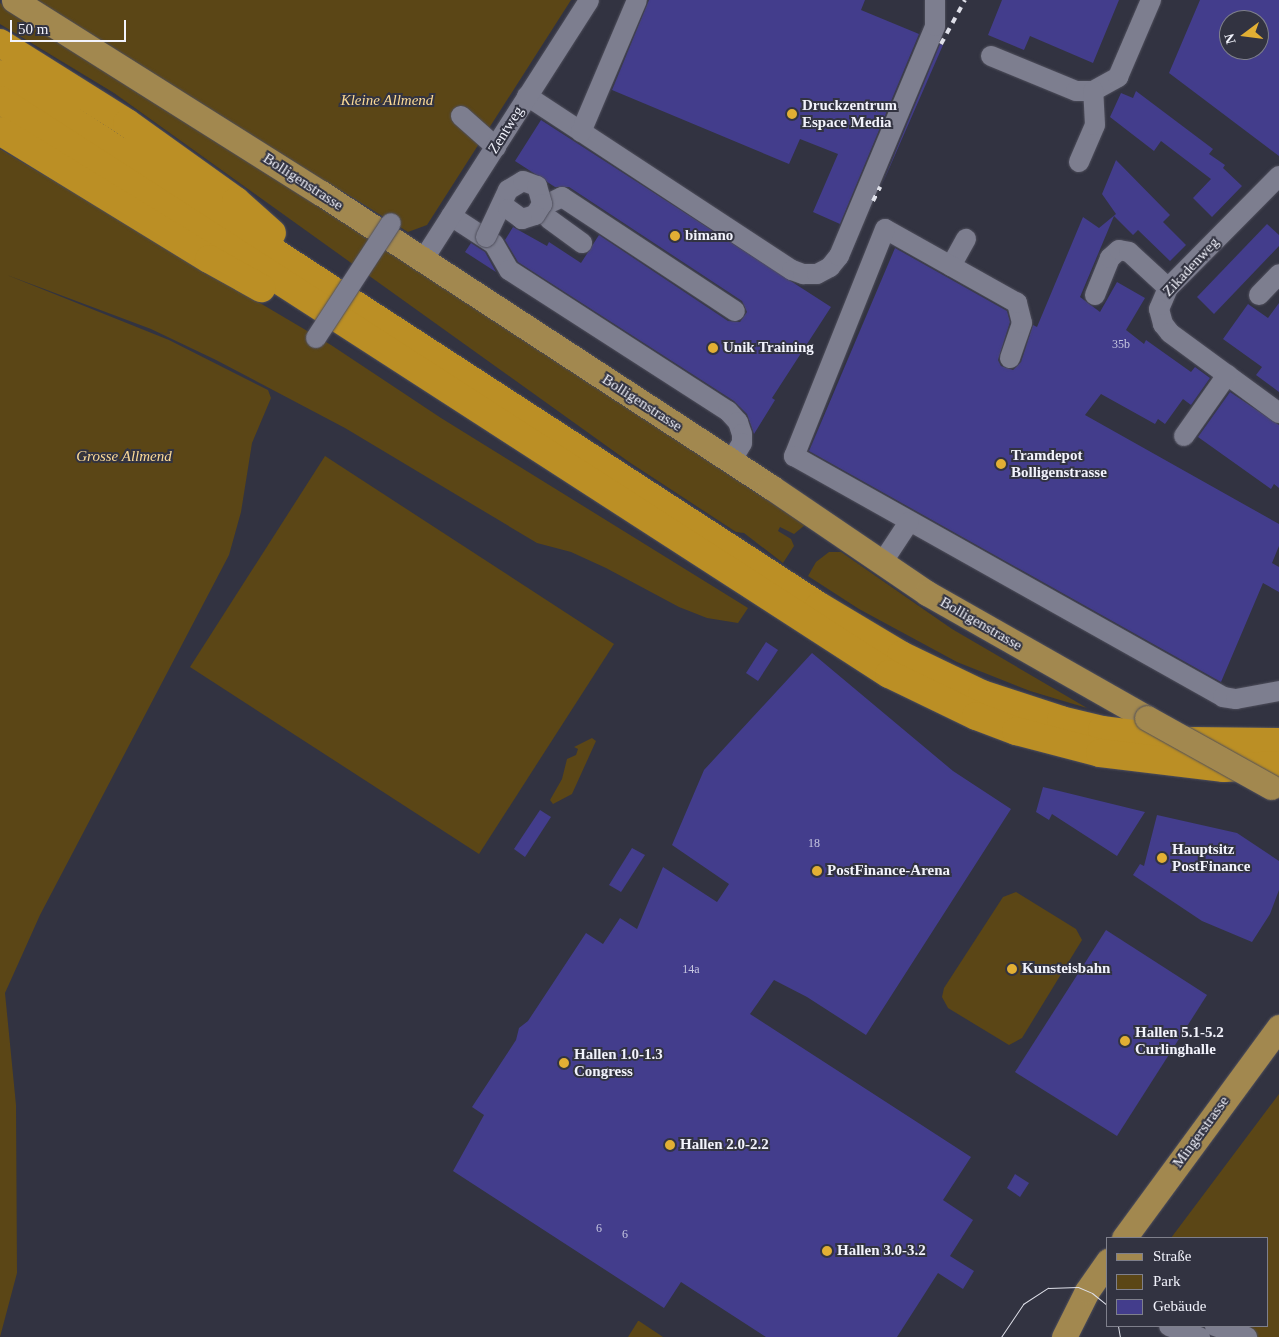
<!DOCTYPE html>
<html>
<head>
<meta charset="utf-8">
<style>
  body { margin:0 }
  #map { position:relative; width:1279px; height:1337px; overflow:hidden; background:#323341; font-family:Georgia,serif }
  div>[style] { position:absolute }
  .green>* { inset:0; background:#5b4616 }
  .building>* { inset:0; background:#433d8c }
  .roads { filter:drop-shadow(0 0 1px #4e4e5b) drop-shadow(0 0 1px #4e4e5b) }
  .minor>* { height:20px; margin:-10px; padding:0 10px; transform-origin:10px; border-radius:10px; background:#7d7e8f }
  .major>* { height:25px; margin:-12.5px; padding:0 12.5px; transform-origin:12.5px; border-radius:12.5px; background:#a2884f }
  .highway>* { height:28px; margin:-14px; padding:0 14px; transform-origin:14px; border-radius:14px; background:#bb8f25 }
  .tram>* { height:1px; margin:-0.5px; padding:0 0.5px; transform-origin:0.5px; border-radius:0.5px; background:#dfe0e9 }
  .rail>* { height:4px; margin-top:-2px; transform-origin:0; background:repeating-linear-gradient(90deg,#dfe0e9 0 6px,transparent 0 12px) }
  .bridges { filter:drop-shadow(0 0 1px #4e4e5b) drop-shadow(0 0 1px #4e4e5b) }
  .minor-bridge>* { height:20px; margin:-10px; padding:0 10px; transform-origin:10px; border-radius:10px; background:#7d7e8f }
  .major-bridge>* { height:25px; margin:-12.5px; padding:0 12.5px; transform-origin:12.5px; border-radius:12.5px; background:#a2884f }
  .dots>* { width:14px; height:14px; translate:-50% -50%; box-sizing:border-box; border:2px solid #323341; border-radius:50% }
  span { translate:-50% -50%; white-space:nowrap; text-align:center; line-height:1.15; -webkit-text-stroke:4px #323341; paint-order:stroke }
  .number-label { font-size:12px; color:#c6c6e0 }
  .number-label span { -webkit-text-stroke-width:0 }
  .park-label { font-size:15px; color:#fcda96; font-style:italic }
  .poi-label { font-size:15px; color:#f2f3fc; font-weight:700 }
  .left { translate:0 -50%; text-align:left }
  .street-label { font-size:15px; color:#f2f3fc }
  .legend { position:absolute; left:1106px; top:1237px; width:162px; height:90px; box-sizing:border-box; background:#323341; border:1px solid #7f808c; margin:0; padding:6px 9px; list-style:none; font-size:15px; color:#f2f3fc }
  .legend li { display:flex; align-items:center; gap:10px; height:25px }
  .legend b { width:25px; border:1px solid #7f808c }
  .north { position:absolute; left:1219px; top:10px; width:50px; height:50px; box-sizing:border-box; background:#323341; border:1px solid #7f808c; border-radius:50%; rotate:255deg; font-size:14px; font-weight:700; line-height:20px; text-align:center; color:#f2f3fc }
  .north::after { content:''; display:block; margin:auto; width:18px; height:22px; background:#e2af34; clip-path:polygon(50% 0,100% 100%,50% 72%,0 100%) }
  .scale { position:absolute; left:10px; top:20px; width:116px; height:22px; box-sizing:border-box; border:2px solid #f2f3fc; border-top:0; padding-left:6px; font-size:15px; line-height:18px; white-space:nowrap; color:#f2f3fc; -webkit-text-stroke:4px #323341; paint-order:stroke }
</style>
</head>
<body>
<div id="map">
  <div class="green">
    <i style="clip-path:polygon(30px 0,571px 0,427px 225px,408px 232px,342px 191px,332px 190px)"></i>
    <i style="clip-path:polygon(0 3px,310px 200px,805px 525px,794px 534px,780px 527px,778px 531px,791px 539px,794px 546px,783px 563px,744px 533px,736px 532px,629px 462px,114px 93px,0 24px)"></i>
    <i style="clip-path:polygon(0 149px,331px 345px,441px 418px,748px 608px,738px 623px,707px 618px,679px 607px,606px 568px,571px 552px,537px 543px,345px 428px,216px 360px,151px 329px,7px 275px,169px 340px,268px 390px,271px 398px,252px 443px,241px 512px,229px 555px,40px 915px,5px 993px,16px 1105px,17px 1273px,0 1337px)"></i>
    <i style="clip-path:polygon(325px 456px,614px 644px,479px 854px,190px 667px)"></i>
    <i style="clip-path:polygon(829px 552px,841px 552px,952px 629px,1087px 708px,1030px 691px,957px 662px,859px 609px,808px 576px,816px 562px)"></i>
    <i style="clip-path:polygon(592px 738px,596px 741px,572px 794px,553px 804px,550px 800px,562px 779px,567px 759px,576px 755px,578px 749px,574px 747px)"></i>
    <i style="clip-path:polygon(1016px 892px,1076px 929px,1082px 940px,1022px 1038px,1009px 1045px,948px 1008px,942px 997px,944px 988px,1003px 897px)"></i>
    <i style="clip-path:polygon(1279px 1094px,1279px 1337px,1252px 1337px,1220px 1326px,1268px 1326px,1268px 1238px,1171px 1238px)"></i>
    <i style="clip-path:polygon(638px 1321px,639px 1321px,663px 1337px,628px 1337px)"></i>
  </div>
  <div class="building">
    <i style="clip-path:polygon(649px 0,865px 0,861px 10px,919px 34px,840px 224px,813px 212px,838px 154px,800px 139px,789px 164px,612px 90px)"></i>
    <i style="clip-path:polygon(1002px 0,1119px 0,1093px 63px,1030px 36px,1024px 50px,988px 35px)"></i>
    <i style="clip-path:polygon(evenodd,1200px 0,1279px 0,1279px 156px,1169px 73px,1200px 0,1229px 20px,1259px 20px,1259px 50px,1229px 50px,1229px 20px)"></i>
    <i style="clip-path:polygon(940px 44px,943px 45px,881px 187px)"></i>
    <i style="clip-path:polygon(1136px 91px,1213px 149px,1209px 154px,1225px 165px,1223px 168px,1242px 186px,1212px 217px,1193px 198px,1211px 179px,1161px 141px,1154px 151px,1110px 117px,1121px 93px,1133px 98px)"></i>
    <i style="clip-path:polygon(541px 120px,831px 307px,772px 398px,775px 400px,754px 434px,747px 414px,734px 401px,518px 262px,505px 240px,513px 227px,547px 246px,549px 242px,581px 263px,599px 235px,728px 321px,740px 322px,747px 312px,742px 301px,569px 187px,555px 187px,515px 161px)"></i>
    <i style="clip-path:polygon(1116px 160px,1170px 215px,1163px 222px,1186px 245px,1170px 261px,1138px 230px,1133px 235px,1114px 216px,1080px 297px,1100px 312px,1117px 282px,1145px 298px,1126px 330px,1144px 344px,1146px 340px,1191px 372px,1195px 367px,1210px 378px,1191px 405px,1183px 399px,1165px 424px,1158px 419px,1155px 424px,1101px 394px,1085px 415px,1279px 524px,1279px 546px,1272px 563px,1279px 567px,1279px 592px,1263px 583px,1221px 682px,809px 451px,895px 248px,1007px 311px,1010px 322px,998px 360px,1001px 366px,1013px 370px,1021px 362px,1033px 325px,1037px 327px,1083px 217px,1099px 228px,1116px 214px,1102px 194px)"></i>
    <i style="clip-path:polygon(1267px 224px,1279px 235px,1279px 246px,1214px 314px,1197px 297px)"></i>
    <i style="clip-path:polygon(471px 243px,485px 252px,496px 272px,465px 252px)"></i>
    <i style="clip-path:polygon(1279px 303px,1279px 392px,1256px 375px,1262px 367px,1223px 339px,1248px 304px,1268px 318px)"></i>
    <i style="clip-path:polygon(1230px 392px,1279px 425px,1279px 488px,1274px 484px,1271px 489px,1198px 437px)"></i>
    <i style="clip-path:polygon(766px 642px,778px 650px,758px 681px,746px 673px)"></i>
    <i style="clip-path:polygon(812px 653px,953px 771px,1011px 809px,866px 1035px,807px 997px,774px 980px,750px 1014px,971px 1157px,943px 1200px,973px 1220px,950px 1256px,974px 1271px,963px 1289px,938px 1273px,897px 1337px,766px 1337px,681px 1282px,664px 1308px,453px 1171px,484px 1115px,472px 1107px,516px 1040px,519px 1028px,528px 1021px,586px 933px,603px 944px,620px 918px,637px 929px,663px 867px,717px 902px,729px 884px,672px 845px,704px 770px)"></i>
    <i style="clip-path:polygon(1043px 787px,1145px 812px,1117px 856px,1052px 814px,1049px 820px,1036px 812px)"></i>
    <i style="clip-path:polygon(540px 810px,551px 817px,525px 857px,514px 849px)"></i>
    <i style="clip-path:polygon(1157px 815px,1237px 833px,1279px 861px,1279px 890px,1270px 914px,1252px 942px,1202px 921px,1133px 875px,1140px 864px,1144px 866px)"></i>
    <i style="clip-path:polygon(632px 848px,645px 855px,621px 892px,609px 885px)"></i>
    <i style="clip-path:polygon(1106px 930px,1207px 995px,1117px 1136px,1015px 1072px)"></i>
    <i style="clip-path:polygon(1015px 1174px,1029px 1183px,1020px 1197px,1007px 1188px)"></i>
  </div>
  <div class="roads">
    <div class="minor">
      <i style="left:991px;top:56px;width:92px;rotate:22.4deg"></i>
      <i style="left:1076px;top:91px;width:17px"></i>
      <i style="left:1093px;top:91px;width:29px;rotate:-29deg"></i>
      <i style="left:1118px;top:77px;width:84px;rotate:-66.8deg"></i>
      <i style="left:527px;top:96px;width:317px;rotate:33.3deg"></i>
      <i style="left:792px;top:270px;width:12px;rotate:20deg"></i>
      <i style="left:803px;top:274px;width:14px"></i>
      <i style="left:817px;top:274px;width:15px;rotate:-28deg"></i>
      <i style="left:830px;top:267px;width:14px;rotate:-51deg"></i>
      <i style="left:839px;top:256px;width:249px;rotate:-67.3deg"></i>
      <i style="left:935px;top:26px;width:26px;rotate:-90deg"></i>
      <i style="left:461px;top:116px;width:47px;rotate:41.5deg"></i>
      <i style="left:581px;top:132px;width:143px;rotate:-67deg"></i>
      <i style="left:1079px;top:162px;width:40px;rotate:-66.6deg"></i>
      <i style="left:1095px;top:125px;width:34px;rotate:-93deg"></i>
      <i style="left:1279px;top:176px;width:158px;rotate:134.7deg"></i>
      <i style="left:1168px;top:288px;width:23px;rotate:113deg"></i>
      <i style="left:1159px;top:309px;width:16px;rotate:75deg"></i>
      <i style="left:1163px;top:324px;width:11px;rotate:52deg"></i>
      <i style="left:1170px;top:333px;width:135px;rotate:36.3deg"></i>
      <i style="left:543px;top:206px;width:21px;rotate:-25deg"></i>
      <i style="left:562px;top:197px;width:207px;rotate:33.4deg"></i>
      <i style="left:451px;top:216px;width:51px;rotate:33.1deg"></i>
      <i style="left:494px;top:244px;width:30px;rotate:60deg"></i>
      <i style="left:509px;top:270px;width:260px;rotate:32.8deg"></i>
      <i style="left:728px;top:411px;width:15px;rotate:48deg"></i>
      <i style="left:738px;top:422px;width:13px;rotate:72deg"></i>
      <i style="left:742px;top:434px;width:9px;rotate:90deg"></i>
      <i style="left:742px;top:443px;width:21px;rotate:121deg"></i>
      <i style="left:549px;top:219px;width:41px;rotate:36deg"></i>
      <i style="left:423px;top:260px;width:308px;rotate:-57.4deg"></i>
      <i style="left:951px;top:266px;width:31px;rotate:-61deg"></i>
      <i style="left:1095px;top:295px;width:40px;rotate:-68deg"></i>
      <i style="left:1110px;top:258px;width:12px;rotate:-42deg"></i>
      <i style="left:1119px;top:250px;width:10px;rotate:11deg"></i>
      <i style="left:1129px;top:252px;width:53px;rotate:42.7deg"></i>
      <i style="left:1259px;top:295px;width:29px;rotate:-46deg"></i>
      <i style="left:1010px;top:358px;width:37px;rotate:-71deg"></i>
      <i style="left:1022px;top:323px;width:21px;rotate:-104deg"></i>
      <i style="left:1017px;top:303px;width:151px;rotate:-150.7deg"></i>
      <i style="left:885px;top:229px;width:245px;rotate:111.8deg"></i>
      <i style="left:794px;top:456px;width:492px;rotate:29.3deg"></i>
      <i style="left:1223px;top:697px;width:13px;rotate:9deg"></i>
      <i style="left:1236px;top:699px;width:44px;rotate:-10.5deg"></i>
      <i style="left:1184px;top:436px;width:75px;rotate:-54.8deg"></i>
      <i style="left:882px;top:563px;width:49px;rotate:-56.6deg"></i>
      <i style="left:1169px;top:1326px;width:33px;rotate:20deg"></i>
      <i style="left:1215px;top:1326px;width:34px;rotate:19deg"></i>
    </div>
    <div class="major">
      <i style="left:14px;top:0;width:363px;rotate:32.2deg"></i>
      <i style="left:321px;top:193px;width:538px;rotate:33.16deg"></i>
      <i style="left:771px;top:487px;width:189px;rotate:34.2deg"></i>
      <i style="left:927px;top:593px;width:253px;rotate:29.6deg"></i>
      <i style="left:1124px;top:1238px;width:262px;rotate:-53.7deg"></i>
      <i style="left:1064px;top:1337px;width:51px;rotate:-63.4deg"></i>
      <i style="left:1087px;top:1291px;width:37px;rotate:-55deg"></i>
    </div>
    <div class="highway">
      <i style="left:0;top:43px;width:150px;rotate:32.2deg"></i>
      <i style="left:127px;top:123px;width:134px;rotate:35.6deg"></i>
      <i style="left:236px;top:201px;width:48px;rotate:41.6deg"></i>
      <i style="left:0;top:74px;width:977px;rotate:33.01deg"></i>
      <i style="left:819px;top:606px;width:96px;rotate:30.9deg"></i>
      <i style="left:901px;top:655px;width:90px;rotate:25.7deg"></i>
      <i style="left:982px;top:694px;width:83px;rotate:18.2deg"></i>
      <i style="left:1061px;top:720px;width:42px;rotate:13.7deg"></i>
      <i style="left:1102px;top:730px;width:88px;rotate:7.2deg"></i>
      <i style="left:1189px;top:741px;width:90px;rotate:0.6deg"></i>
      <i style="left:0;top:100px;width:1058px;rotate:32.85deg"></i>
      <i style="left:889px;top:674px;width:97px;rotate:25.8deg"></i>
      <i style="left:976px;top:716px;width:43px;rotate:20.6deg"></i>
      <i style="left:1016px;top:731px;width:87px;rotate:14.7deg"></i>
      <i style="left:1100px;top:753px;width:125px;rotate:6.9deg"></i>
      <i style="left:1224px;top:768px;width:55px;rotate:-3.1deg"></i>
      <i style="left:0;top:131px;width:245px;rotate:31.5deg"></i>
      <i style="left:209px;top:259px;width:60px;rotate:29.1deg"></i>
    </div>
  </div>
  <div class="tram">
    <i style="left:1118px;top:1326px;width:11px;rotate:80deg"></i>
    <i style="left:1001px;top:1337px;width:40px;rotate:-56deg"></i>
    <i style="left:1023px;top:1304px;width:30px;rotate:-33deg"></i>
    <i style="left:1048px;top:1288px;width:30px;rotate:-2deg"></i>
    <i style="left:1078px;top:1287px;width:15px;rotate:23deg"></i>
    <i style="left:1092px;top:1293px;width:21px;rotate:39deg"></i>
  </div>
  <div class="rail">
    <i style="left:941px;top:44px;width:50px;rotate:-61.4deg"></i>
    <i style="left:873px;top:201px;width:16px;rotate:-63deg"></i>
  </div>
  <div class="bridges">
    <div class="minor-bridge">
      <i style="left:486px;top:237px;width:52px;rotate:-64.9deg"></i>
      <i style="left:508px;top:190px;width:17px;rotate:-31deg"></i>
      <i style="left:523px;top:181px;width:15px;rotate:20deg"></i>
      <i style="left:537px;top:186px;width:19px;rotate:74deg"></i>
      <i style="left:542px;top:204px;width:13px;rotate:122deg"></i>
      <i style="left:535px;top:215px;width:14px;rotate:163deg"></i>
      <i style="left:522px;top:219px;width:17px;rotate:-144deg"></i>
      <i style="left:316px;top:338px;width:137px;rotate:-56.9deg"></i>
    </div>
    <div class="major-bridge">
      <i style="left:1147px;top:718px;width:142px;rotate:29.1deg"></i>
    </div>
  </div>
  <div class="dots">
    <i style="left:792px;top:114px;background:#e2af34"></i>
    <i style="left:675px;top:236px;background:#e2af34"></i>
    <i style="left:713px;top:348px;background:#e2af34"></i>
    <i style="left:1001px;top:464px;background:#e2af34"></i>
    <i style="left:1162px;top:858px;background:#e2af34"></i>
    <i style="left:817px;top:871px;background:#e2af34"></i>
    <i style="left:1012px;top:969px;background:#e2af34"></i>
    <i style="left:1125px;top:1041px;background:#e2af34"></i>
    <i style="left:564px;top:1063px;background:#e2af34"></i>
    <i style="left:670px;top:1145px;background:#e2af34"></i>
    <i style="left:827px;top:1251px;background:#e2af34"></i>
  </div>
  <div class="number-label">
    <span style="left:1121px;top:345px">35b</span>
    <span style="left:814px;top:844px">18</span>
    <span style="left:691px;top:970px">14a</span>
    <span style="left:599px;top:1229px">6</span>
    <span style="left:625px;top:1235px">6</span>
  </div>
  <div class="park-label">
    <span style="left:387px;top:101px">Kleine Allmend</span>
    <span style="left:124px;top:457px">Grosse Allmend</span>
  </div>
  <div class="poi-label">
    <span class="left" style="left:802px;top:114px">Druckzentrum<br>Espace Media</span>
    <span class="left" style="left:685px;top:236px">bimano</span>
    <span class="left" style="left:723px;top:348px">Unik Training</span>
    <span class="left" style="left:1011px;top:464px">Tramdepot<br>Bolligenstrasse</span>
    <span class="left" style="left:1172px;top:858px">Hauptsitz<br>PostFinance</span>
    <span class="left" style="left:827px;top:871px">PostFinance-Arena</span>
    <span class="left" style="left:1022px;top:969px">Kunsteisbahn</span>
    <span class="left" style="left:1135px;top:1041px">Hallen 5.1-5.2<br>Curlinghalle</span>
    <span class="left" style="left:574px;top:1063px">Hallen 1.0-1.3<br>Congress</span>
    <span class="left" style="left:680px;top:1145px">Hallen 2.0-2.2</span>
    <span class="left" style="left:837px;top:1251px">Hallen 3.0-3.2</span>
  </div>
  <div class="street-label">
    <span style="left:506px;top:130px;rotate:-58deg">Zentweg</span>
    <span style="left:303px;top:182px;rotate:33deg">Bolligenstrasse</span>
    <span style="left:1191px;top:267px;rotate:-47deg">Zikadenweg</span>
    <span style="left:642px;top:403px;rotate:33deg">Bolligenstrasse</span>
    <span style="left:981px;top:624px;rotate:30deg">Bolligenstrasse</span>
    <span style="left:1201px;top:1132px;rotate:-54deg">Mingerstrasse</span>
  </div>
  <ul class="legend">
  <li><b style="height:6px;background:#a2884f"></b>Straße</li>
  <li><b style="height:14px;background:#5b4616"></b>Park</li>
  <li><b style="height:14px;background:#433d8c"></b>Gebäude</li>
  </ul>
  <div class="north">N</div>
  <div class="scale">50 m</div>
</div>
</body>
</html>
